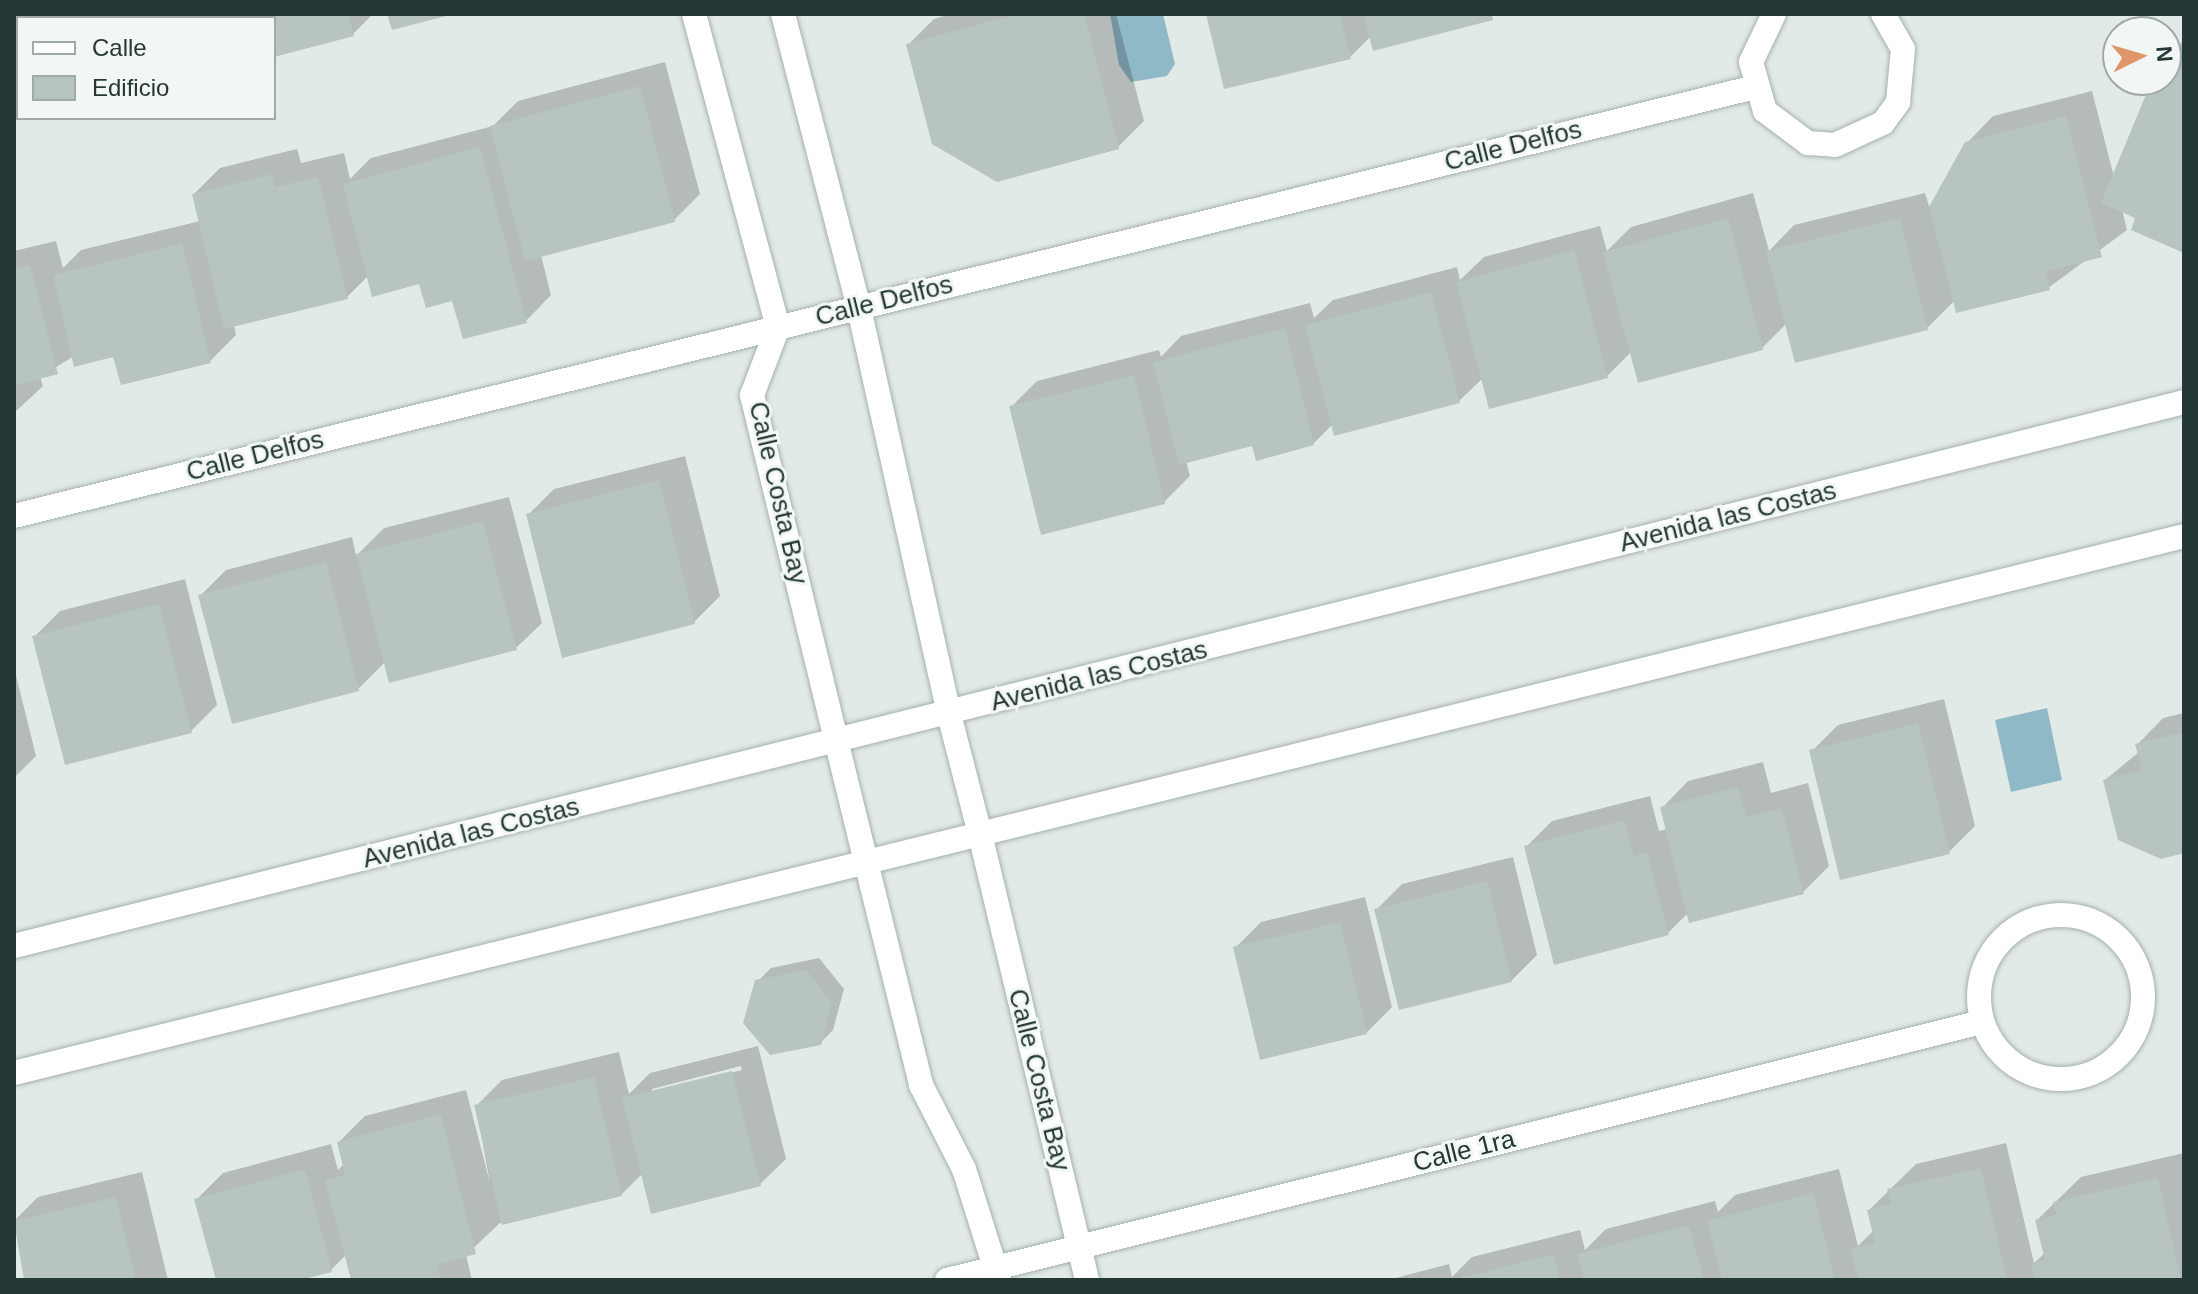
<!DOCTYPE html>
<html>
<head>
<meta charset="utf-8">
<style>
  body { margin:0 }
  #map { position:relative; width:2198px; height:1294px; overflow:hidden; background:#e2eae7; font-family:Helvetica,sans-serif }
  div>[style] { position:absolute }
  .water>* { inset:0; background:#90b9c8 }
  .shadow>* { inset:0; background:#0003 }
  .building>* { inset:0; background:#b7c4c0 }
  .roads { filter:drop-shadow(0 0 2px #a5b1ae) drop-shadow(0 0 2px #a5b1ae) }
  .minor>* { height:24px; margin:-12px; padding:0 12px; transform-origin:12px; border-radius:12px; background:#fff }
  .minor>.ring { margin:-12px; padding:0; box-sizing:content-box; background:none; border:24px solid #fff; border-radius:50% }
  .tertiary>* { height:24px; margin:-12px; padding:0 12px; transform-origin:12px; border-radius:12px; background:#fff }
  span { translate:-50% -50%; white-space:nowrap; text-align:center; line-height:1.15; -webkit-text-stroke:6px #f2f7f5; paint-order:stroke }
  .street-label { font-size:26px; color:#243835 }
  .frame { position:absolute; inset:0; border:16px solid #243835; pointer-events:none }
  .legend { position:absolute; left:16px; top:16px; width:260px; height:104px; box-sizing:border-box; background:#f2f7f5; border:2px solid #a0aba8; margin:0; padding:10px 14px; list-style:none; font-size:24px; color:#243835 }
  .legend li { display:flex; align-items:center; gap:16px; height:40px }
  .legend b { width:40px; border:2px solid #a0aba8 }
  .north { position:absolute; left:2102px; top:16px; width:80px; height:80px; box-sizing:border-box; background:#f2f7f5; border:2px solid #a0aba8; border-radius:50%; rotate:85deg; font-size:22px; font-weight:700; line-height:32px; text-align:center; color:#243835 }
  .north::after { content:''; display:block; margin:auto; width:28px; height:36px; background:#e0956a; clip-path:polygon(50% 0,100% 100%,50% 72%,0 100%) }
</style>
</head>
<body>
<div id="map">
  <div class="water">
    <i style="clip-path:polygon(1110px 14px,1163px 14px,1175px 64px,1167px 76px,1131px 82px,1119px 65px)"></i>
    <i style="clip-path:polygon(2047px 708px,2062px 780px,2011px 792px,1995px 720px)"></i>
  </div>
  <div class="shadow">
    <i style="clip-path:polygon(14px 14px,130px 14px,131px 18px,18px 18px,14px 119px)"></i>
    <i style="clip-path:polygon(142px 14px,373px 14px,353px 34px,274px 55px,274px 18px)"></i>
    <i style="clip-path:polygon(951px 14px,1116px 14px,1144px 121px,1118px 147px,908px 45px,934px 19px)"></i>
    <i style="clip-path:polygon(1208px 14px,1496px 14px,1371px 36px,1350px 57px)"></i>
    <i style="clip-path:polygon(2184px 40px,2184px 251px,2122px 210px,2127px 230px,2048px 288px,1955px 300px,1927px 328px,1787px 323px,1762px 348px,1632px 351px,1607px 376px,1483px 378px,1459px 401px,1333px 424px,1313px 444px,1254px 443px,1186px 461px,1190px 476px,1164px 502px,1011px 407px,1037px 381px,1159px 350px,1161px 357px,1181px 336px,1310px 303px,1314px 318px,1333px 300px,1457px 267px,1460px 280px,1484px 257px,1600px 226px,1607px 251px,1631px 227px,1753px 193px,1769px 251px,1794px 225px,1925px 193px,1930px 209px,1967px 143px,1993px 116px,2092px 91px,2114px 177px,2154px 80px,2166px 80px,2166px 58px)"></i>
    <i style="clip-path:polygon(665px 62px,700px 194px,674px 220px,541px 255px,551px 295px,526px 321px,421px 282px,369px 275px,347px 297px,234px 325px,236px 335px,210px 361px,74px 356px,40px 377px,43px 386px,14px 413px,14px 251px,56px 241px,63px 268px,81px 250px,200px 221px,194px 194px,220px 168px,297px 149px,301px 163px,344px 153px,350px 179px,371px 158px,493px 126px,518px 101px)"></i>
    <i style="clip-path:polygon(685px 456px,720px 596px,694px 622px,528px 515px,554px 489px)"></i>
    <i style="clip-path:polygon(509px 497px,542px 623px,516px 648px,386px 661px,358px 689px,200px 596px,226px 570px,352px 537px,356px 556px,384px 528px)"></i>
    <i style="clip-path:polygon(185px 579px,217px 705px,191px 731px,34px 637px,60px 611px)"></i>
    <i style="clip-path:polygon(14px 667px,36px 756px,14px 778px)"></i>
    <i style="clip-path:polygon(1944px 699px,1975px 826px,1949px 852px,1812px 751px,1838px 725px)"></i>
    <i style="clip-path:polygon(2184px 713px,2184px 851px,2105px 780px,2139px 752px,2138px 744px,2163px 718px)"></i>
    <i style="clip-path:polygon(1763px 762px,1771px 793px,1808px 783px,1829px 866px,1803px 892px,1688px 913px,1668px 933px,1526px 847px,1552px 821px,1650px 796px,1659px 831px,1668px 829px,1663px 807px,1688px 781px)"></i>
    <i style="clip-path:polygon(1513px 857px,1537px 955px,1511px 981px,1376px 910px,1402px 884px)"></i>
    <i style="clip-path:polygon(1365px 897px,1392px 1007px,1366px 1033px,1235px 948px,1261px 922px)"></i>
    <i style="clip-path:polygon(819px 958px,844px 989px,833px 1030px,820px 1043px,757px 982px,771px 968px)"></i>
    <i style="clip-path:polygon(evenodd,758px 1046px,786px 1159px,760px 1184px,643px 1173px,621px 1195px,500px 1223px,466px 1255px,472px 1280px,353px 1280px,347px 1254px,331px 1270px,293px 1280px,218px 1280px,197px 1199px,223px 1173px,331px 1144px,338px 1170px,345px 1163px,339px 1142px,365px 1116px,466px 1090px,490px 1183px,476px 1106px,502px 1080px,619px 1052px,629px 1094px,650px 1073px,758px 1046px,741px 1066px,742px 1070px,652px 1093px,652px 1089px,741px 1066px)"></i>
    <i style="clip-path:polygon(2006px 1143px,2034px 1263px,2045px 1253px,2037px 1220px,2081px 1177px,2184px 1153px,2184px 1280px,1388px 1280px,1449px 1264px,1452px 1277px,1472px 1257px,1580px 1230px,1585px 1250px,1606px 1229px,1715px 1201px,1718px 1212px,1735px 1195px,1839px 1169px,1858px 1246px,1874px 1230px,1869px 1210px,1916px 1164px)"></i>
    <i style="clip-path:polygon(142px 1172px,168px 1280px,26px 1280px,14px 1221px,38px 1197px)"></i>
  </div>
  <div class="building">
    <i style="clip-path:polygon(14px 14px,98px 14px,99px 18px,18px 18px,17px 42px)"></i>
    <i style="clip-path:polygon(140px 14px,348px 14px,354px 36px,274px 57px,274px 18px)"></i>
    <i style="clip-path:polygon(387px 14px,450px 14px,450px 15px,392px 30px)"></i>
    <i style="clip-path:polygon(1016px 14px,1084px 14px,1119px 149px,997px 182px,932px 144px,906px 44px)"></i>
    <i style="clip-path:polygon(1206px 14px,1340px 14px,1351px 59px,1224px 89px)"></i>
    <i style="clip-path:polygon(1363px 14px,1492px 14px,1493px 20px,1373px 51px)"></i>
    <i style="clip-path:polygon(2166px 63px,2184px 71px,2184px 253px,2131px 230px,2135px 218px,2101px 203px,2152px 80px,2166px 80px)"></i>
    <i style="clip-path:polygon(18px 65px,18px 120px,14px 121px,14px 66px)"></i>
    <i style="clip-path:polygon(640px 86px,675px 222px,525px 261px,490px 126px)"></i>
    <i style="clip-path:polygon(2066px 116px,2102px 257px,2046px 272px,2050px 290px,1956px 313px,1929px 207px,1965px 142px)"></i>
    <i style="clip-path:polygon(480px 147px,527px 323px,463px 339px,452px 301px,426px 308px,419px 284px,372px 297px,343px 184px)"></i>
    <i style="clip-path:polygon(272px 174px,275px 187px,318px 177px,348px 299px,224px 329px,192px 194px)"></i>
    <i style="clip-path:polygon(1728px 218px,1763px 350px,1638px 383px,1603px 252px)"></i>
    <i style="clip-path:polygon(1900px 218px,1928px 330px,1795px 363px,1766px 251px)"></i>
    <i style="clip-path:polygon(182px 243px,211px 363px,121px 385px,113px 357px,74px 367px,53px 275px)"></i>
    <i style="clip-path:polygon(1574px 250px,1608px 378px,1489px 409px,1456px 282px)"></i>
    <i style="clip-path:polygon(30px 265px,58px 374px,14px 386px,14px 269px)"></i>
    <i style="clip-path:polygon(1431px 292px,1460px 403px,1334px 436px,1305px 325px)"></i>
    <i style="clip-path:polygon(1285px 328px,1314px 445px,1256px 461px,1252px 446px,1179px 465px,1153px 362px)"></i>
    <i style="clip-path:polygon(1134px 375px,1165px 504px,1041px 535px,1009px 406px)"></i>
    <i style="clip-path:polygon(659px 480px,695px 624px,562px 658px,526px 514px)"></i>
    <i style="clip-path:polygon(483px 521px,517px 650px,389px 683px,356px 554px)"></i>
    <i style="clip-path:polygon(326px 562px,359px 691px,232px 724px,198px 595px)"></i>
    <i style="clip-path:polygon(159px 604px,192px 733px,65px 765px,32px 636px)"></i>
    <i style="clip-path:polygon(1918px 723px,1950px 854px,1840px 880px,1809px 750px)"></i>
    <i style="clip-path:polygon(2184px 732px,2184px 853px,2161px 859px,2118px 840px,2103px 780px,2142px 770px,2135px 744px)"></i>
    <i style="clip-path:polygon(1738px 787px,1746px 817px,1782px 808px,1804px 894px,1689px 923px,1660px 807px)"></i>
    <i style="clip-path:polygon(1624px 820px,1634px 856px,1647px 852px,1669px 935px,1554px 965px,1524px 846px)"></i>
    <i style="clip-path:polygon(1487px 881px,1512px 982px,1399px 1010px,1374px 909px)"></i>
    <i style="clip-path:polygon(1340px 922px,1367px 1034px,1260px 1060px,1233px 947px)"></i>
    <i style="clip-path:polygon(806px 970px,832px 1002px,821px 1045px,770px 1055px,743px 1023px,755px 980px)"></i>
    <i style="clip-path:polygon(732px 1071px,761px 1186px,651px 1214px,622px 1098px)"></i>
    <i style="clip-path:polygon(594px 1077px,622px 1196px,502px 1225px,474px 1105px)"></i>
    <i style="clip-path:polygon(441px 1114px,476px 1254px,437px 1265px,441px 1280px,351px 1280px,325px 1180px,345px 1175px,337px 1142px)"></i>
    <i style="clip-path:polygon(1981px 1168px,2007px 1280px,1858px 1280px,1851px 1249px,1875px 1243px,1867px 1210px,1891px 1204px,1887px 1189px)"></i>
    <i style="clip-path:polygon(305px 1169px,332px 1272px,300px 1280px,216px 1280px,194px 1199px)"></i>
    <i style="clip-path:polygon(2158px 1178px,2181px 1280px,2035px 1280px,2031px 1264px,2045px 1260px,2035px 1220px,2056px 1215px,2053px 1202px)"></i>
    <i style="clip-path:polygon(1813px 1193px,1835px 1280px,1722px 1280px,1707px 1221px)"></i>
    <i style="clip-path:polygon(116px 1197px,136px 1280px,24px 1280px,14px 1221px)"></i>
    <i style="clip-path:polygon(1689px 1225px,1704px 1280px,1584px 1280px,1577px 1254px)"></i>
    <i style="clip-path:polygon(1554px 1254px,1560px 1280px,1456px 1280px,1456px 1279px)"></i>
  </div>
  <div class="roads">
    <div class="minor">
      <i style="left:694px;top:14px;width:324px;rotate:75deg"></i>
      <i style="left:778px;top:327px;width:73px;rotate:110.9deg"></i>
      <i style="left:752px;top:395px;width:359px;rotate:76.3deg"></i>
      <i style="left:783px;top:14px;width:304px;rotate:75.5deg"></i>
      <i style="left:859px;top:308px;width:416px;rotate:77.5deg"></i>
      <i style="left:1774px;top:14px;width:53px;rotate:115.6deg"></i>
      <i style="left:1751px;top:62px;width:51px;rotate:74.1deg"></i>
      <i style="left:1765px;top:111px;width:54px;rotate:36.7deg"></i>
      <i style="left:1808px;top:143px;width:27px;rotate:4deg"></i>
      <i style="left:1835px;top:145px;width:53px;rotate:-24.6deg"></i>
      <i style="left:1883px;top:123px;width:26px;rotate:-54deg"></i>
      <i style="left:1898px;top:102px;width:53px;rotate:-84.6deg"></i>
      <i style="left:1903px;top:49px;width:40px;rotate:-119.7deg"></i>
      <i style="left:14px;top:516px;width:1793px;rotate:-13.84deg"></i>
      <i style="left:980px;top:834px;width:459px;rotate:76.5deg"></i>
      <i style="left:866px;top:862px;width:230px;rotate:76.1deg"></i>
      <i style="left:921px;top:1085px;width:94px;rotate:62.9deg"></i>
      <i style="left:964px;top:1169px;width:116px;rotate:72.5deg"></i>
      <i class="ring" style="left:1979px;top:915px;width:140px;height:140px"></i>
      <i style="left:947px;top:1280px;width:1067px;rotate:-14deg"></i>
    </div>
    <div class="tertiary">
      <i style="left:949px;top:714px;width:124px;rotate:75.5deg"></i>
      <i style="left:837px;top:744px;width:122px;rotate:76.2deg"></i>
      <i style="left:14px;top:946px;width:2237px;rotate:-14.07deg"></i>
      <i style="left:14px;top:1073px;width:2235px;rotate:-13.9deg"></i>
    </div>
  </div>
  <div class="street-label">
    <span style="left:1513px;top:146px;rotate:-14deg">Calle Delfos</span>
    <span style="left:884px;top:301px;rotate:-14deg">Calle Delfos</span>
    <span style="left:255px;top:456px;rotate:-14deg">Calle Delfos</span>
    <span style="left:778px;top:493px;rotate:77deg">Calle Costa Bay</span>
    <span style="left:1728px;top:517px;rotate:-14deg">Avenida las Costas</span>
    <span style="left:1099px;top:676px;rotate:-14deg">Avenida las Costas</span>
    <span style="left:471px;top:833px;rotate:-14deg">Avenida las Costas</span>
    <span style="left:1039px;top:1080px;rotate:76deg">Calle Costa Bay</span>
    <span style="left:1464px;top:1151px;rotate:-14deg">Calle 1ra</span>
  </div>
  <div class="frame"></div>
  <ul class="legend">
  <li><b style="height:10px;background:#fff"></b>Calle</li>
  <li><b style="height:22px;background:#b7c4c0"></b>Edificio</li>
  </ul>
  <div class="north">N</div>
</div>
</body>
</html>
